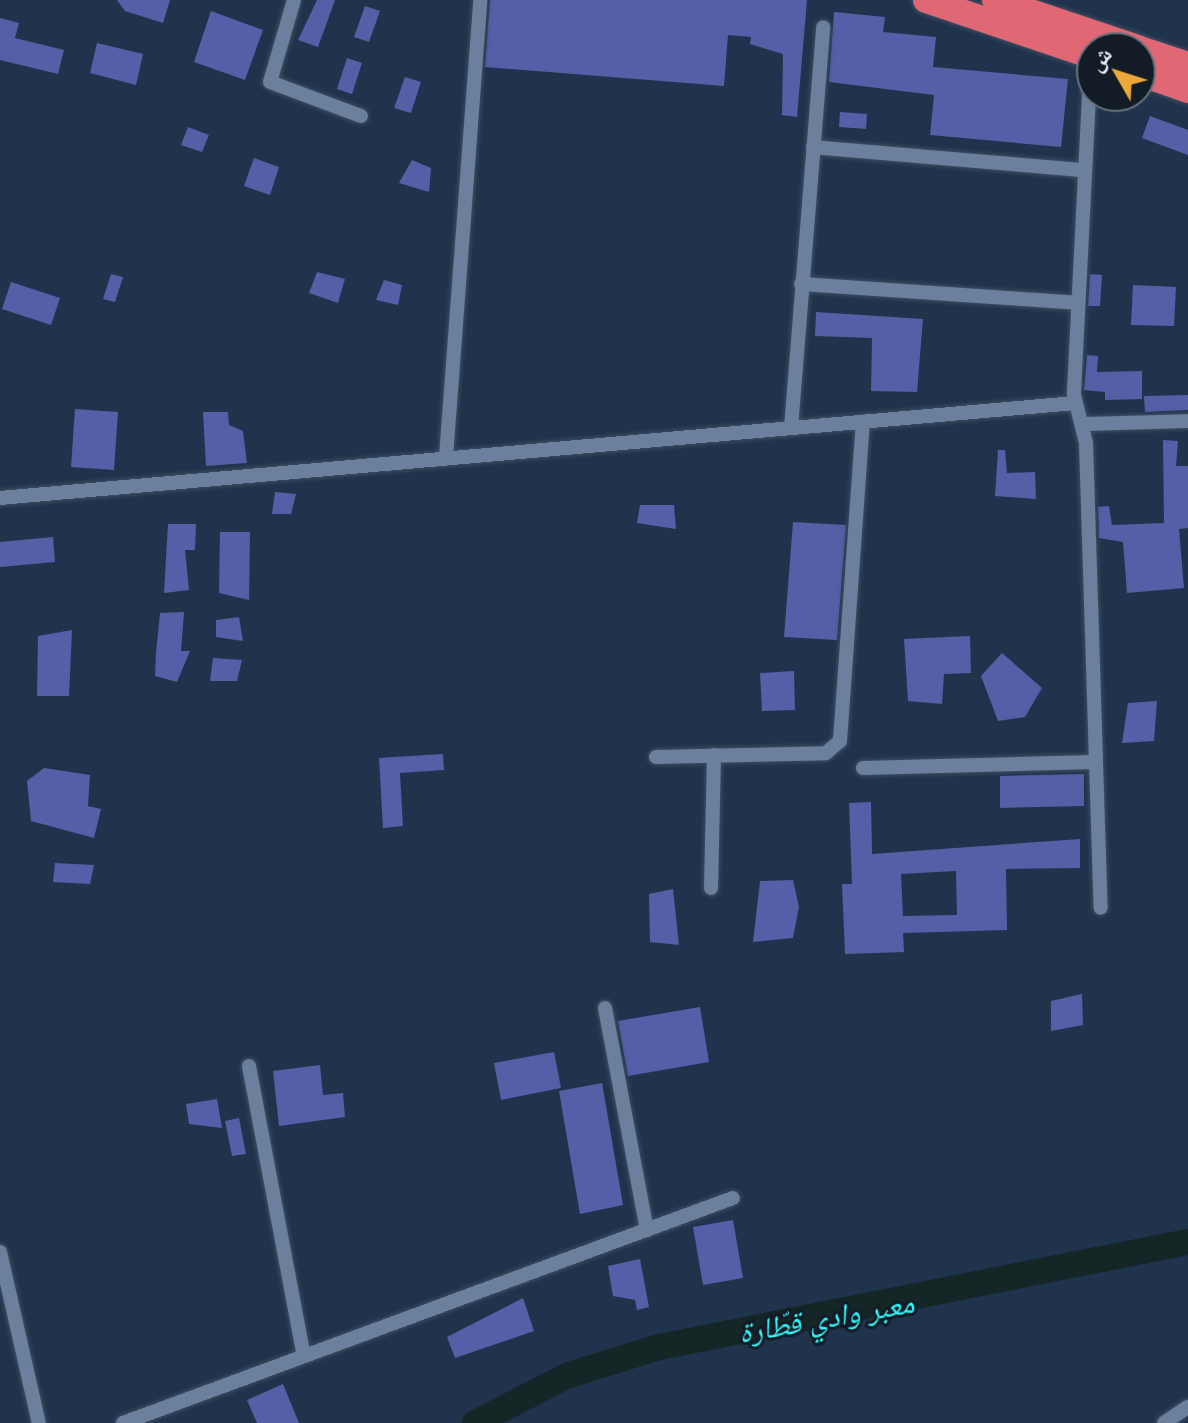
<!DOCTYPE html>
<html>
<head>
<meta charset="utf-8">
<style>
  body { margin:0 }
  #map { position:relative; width:1188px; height:1423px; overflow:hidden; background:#20334c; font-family:"Open Sans","Noto Naskh Arabic",sans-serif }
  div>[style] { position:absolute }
  .river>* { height:26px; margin:-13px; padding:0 13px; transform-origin:13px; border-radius:13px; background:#142625 }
  .building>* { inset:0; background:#545fa7 }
  .roads { filter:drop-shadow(0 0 2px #3e4e62) drop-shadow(0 0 2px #3e4e62) }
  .street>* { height:14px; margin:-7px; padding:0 7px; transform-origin:7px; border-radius:7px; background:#6a809d }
  .highway>* { height:26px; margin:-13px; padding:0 13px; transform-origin:13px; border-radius:13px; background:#e06774 }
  span { translate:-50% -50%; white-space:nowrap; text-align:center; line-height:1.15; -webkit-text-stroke:6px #121b26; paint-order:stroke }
  .water-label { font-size:30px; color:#33f9fa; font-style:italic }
  .north { position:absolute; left:1076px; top:32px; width:80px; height:80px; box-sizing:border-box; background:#121b26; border:2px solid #67717c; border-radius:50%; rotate:309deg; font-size:22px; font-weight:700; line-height:32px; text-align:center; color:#e7f1fe }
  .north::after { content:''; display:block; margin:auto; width:28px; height:36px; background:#eca93a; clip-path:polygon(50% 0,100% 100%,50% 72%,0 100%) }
</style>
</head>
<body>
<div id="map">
  <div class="river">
    <i style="left:475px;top:1423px;width:106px;rotate:-27.1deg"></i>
    <i style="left:569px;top:1375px;width:94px;rotate:-17.3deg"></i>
    <i style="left:659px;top:1347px;width:539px;rotate:-11.23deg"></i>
  </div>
  <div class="building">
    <i style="clip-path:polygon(117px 0,170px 0,163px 23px,125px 11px)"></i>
    <i style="clip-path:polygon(317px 0,335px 0,318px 47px,298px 40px)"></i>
    <i style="clip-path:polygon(490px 0,807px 0,797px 117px,782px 115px,783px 54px,750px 44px,751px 37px,728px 35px,724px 86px,485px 67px)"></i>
    <i style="clip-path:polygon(365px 6px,380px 11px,369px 42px,354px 37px)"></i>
    <i style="clip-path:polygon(211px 11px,263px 30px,245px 80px,194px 62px)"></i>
    <i style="clip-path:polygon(834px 12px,885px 17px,883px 32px,936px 37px,933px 67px,1068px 79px,1061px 147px,930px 135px,934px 95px,829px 82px)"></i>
    <i style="clip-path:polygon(0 18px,19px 23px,15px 38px,64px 50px,58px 74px,0 60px)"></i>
    <i style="clip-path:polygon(97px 43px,143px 54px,136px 85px,90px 73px)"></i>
    <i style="clip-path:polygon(347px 58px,362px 63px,352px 94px,337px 89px)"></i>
    <i style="clip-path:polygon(405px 77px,421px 82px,411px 113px,394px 108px)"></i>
    <i style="clip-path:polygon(840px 112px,867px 114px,866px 129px,839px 127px)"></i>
    <i style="clip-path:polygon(1150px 116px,1188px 130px,1188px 155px,1142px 138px)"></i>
    <i style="clip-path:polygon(188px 127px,209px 135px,202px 152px,181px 145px)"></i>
    <i style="clip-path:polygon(254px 158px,279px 167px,270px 195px,244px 186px)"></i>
    <i style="clip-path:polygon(412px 160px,431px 168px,429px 192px,399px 183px)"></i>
    <i style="clip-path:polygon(317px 272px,345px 279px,338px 303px,309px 293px)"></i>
    <i style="clip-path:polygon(111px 274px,123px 277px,115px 302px,103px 299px)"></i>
    <i style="clip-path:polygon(1090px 274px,1102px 275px,1100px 306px,1088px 306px)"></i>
    <i style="clip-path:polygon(384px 280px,402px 285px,398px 305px,376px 300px)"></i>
    <i style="clip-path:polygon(11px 282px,60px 298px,51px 325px,2px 309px)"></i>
    <i style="clip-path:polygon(1133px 285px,1176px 287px,1174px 326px,1131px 325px)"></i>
    <i style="clip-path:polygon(816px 312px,923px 319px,917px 392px,871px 391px,872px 338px,815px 336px)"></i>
    <i style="clip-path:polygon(1087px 355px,1098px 356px,1097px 372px,1142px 371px,1142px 399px,1105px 400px,1105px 392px,1084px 390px)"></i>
    <i style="clip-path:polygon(1188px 395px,1188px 410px,1145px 412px,1144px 396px)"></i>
    <i style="clip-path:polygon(75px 409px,118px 412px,114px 470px,71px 467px)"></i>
    <i style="clip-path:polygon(203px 412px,228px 412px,229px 425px,243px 431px,247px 463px,206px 466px)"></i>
    <i style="clip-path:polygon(1163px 440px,1178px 441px,1176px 466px,1188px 466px,1188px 528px,1179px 529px,1184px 588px,1127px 593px,1123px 542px,1099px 538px,1098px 507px,1109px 506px,1112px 525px,1164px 523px)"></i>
    <i style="clip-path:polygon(998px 450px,1005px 450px,1007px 473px,1035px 472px,1036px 499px,995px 496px)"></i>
    <i style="clip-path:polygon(275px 492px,296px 494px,291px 514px,272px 514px)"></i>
    <i style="clip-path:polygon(640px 505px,674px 505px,676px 529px,637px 523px)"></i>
    <i style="clip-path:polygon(793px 522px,846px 525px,837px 640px,784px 637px)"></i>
    <i style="clip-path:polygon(168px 524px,196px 524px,195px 550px,185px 550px,189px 590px,164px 593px)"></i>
    <i style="clip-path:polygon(220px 532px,250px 532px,249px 600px,219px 593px)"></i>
    <i style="clip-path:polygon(53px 537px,55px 562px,0 567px,0 542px)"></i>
    <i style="clip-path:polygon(184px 612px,181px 651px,190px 651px,177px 682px,155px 676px,156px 653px,160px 613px)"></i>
    <i style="clip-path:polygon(239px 617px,243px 641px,216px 637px,216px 620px)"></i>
    <i style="clip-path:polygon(72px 630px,69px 696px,37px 696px,38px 636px)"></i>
    <i style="clip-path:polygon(970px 636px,971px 673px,944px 674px,942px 704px,908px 701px,904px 639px)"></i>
    <i style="clip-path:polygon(1002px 653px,1042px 688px,1025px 717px,998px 721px,981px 676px)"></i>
    <i style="clip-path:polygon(213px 658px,242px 660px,237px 681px,210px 681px)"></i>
    <i style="clip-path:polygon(794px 671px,795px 710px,762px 711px,760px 673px)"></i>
    <i style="clip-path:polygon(1157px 701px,1154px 741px,1122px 743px,1128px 703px)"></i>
    <i style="clip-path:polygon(443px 754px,444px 770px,400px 773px,403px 826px,383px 828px,379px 758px)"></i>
    <i style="clip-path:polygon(44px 768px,90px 775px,88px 806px,101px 809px,94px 838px,31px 821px,27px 781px)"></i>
    <i style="clip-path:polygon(1084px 774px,1084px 806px,1000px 808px,1000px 776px)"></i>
    <i style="clip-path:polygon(evenodd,871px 802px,872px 854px,1080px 839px,1080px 868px,1006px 869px,1007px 930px,903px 933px,904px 952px,845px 954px,842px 884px,852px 884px,849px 803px,871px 802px,956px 871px,957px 915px,903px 916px,901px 874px,956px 871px)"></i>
    <i style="clip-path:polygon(55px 863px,94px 865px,90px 884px,53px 882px)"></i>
    <i style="clip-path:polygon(793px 880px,799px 907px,793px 938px,753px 942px,760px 881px)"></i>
    <i style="clip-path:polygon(673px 889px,679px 945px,650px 942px,649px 894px)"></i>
    <i style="clip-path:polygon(1082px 994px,1083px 1025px,1051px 1031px,1051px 1001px)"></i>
    <i style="clip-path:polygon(700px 1007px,709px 1062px,628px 1076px,618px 1021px)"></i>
    <i style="clip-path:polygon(554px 1052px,561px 1088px,501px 1100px,494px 1063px)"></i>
    <i style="clip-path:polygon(320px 1065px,323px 1095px,343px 1093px,345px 1117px,279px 1126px,273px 1071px)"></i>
    <i style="clip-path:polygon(602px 1083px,623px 1205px,580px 1214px,559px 1091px)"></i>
    <i style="clip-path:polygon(217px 1099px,222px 1128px,189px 1124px,186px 1104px)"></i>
    <i style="clip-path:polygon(239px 1118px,246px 1154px,232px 1156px,225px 1121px)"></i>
    <i style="clip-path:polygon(733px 1220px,743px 1278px,703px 1285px,693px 1227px)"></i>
    <i style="clip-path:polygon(640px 1259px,649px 1307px,637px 1310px,635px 1300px,613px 1296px,608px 1266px)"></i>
    <i style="clip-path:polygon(523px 1298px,534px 1331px,455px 1358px,447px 1337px)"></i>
    <i style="clip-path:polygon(283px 1384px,299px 1423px,257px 1423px,247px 1400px)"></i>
  </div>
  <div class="roads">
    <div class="street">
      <i style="left:294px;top:0;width:85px;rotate:106.3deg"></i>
      <i style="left:270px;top:82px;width:97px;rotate:20.5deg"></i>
      <i style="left:1091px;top:56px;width:339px;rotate:92.9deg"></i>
      <i style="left:1074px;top:395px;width:49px;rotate:76deg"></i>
      <i style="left:1086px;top:443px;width:465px;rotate:88.2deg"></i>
      <i style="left:813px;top:147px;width:271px;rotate:4.9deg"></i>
      <i style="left:801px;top:284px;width:277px;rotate:3.9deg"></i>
      <i style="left:1083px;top:424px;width:105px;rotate:-1.6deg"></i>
      <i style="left:791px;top:428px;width:402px;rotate:-85.4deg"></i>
      <i style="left:446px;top:457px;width:458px;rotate:-85.7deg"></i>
      <i style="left:0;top:498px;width:1079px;rotate:-5.05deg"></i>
      <i style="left:656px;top:757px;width:170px;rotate:-1.3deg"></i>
      <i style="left:826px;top:753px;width:18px;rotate:-41deg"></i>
      <i style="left:840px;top:741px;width:320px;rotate:-85.9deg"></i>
      <i style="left:863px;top:768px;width:232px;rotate:-1.5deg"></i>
      <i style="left:711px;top:888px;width:133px;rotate:-88.7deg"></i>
      <i style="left:605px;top:1008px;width:226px;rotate:79.3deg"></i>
      <i style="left:249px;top:1066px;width:295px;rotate:79.3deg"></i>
      <i style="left:0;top:1252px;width:175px;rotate:77.2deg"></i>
      <i style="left:123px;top:1423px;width:650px;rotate:-20.25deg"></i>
      <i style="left:1164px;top:1423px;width:29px;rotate:-34deg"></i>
    </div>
    <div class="highway">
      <i style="left:926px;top:0;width:175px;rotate:18.6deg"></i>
      <i style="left:995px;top:0;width:151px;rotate:18.6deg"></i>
      <i style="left:1140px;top:49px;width:51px;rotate:18.4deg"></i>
      <i style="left:1140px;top:73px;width:51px;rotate:19.5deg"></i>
    </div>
  </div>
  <div class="water-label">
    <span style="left:826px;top:1317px;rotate:-10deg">معبر وادي قطّارة</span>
  </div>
  <div class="north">ش</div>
</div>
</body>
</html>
